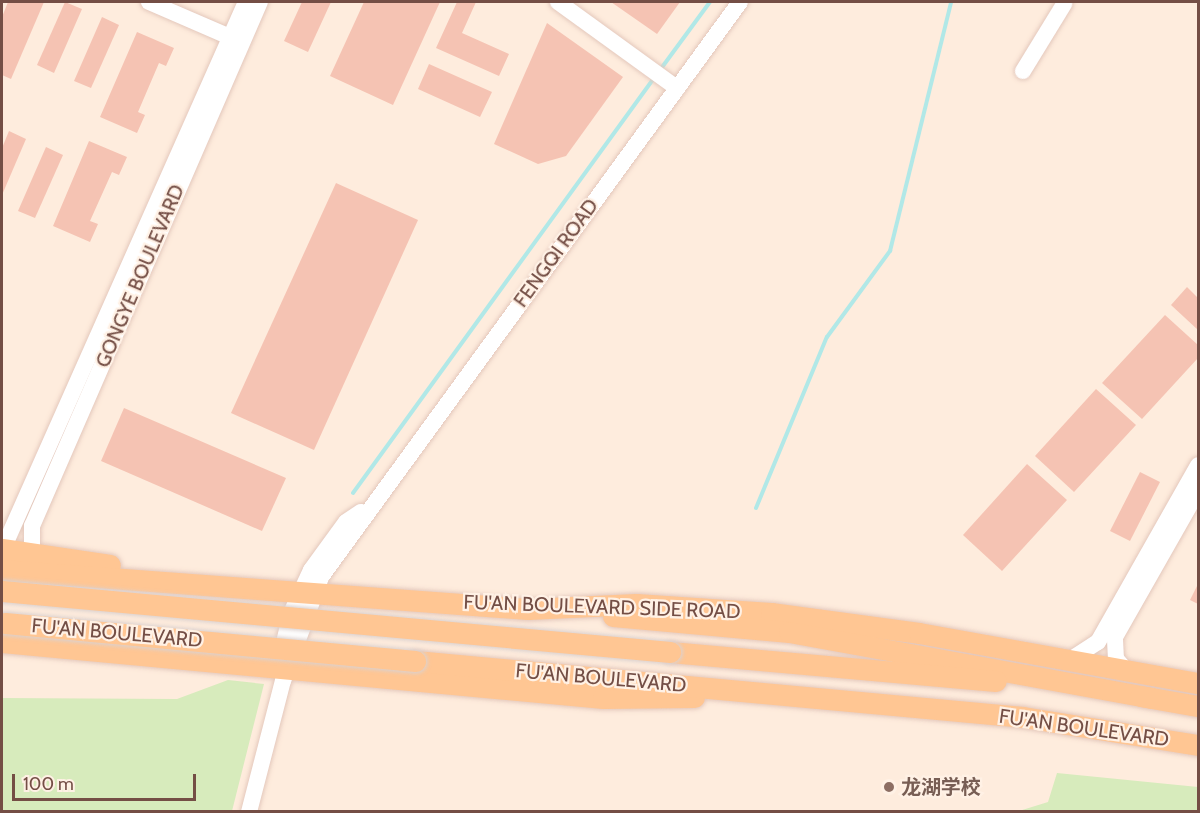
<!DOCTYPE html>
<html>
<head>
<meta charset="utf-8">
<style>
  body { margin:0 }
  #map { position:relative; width:1200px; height:813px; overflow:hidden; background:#feecdd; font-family:Cabin,"Noto Sans SC",sans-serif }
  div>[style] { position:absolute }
  .green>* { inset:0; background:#d7ebbc }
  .stream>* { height:4px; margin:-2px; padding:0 2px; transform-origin:2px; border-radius:2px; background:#b1e8e7 }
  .building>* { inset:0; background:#f5c3b3 }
  .roads { filter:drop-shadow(0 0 2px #e4c8bc) drop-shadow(0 0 2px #e4c8bc) }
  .minor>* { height:16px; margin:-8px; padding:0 8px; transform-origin:8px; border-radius:8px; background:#fff }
  .major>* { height:21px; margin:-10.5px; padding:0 10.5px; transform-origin:10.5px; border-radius:10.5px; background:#ffc693 }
  .bridges { filter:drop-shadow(0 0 2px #dbd1cf) drop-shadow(0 0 2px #dbd1cf) }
  .major-bridge>* { height:21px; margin:-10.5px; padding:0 10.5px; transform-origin:10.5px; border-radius:10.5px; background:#ffc693 }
  .dots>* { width:16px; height:16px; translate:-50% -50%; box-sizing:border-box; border:3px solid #fff1e5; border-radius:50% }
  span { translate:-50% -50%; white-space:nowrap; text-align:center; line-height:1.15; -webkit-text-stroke:4.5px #fff1e5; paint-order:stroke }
  .street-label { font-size:20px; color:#744e45 }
  .education-label { font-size:20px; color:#785e54; font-weight:700 }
  .left { translate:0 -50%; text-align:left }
  .frame { position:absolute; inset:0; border:3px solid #744e45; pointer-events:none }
  .scale { position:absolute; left:12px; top:774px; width:184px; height:27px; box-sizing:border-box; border:3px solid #744e45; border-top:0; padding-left:8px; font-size:18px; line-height:21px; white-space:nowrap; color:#744e45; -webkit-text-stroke:4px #fff1e5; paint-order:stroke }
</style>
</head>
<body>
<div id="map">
  <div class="green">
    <i style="clip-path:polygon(228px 680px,264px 684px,232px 811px,2px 811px,2px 698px,177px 699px)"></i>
    <i style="clip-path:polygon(1057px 773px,1198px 787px,1198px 811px,1019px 811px,1048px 802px)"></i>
  </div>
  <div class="stream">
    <i style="left:660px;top:70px;width:84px;rotate:-53.7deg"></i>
    <i style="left:353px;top:493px;width:513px;rotate:-54.05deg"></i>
    <i style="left:756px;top:508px;width:185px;rotate:-67.5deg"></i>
    <i style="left:827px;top:337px;width:107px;rotate:-53.8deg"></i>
    <i style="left:890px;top:251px;width:256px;rotate:-76.2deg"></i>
  </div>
  <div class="building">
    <i style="clip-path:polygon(8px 2px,44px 2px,11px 79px,2px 75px,2px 17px)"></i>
    <i style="clip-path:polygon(65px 2px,82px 9px,54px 73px,37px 65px)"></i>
    <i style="clip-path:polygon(302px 2px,331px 2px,308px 52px,284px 41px)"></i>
    <i style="clip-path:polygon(364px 2px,440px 2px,393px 105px,330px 76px)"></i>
    <i style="clip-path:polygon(457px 2px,476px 2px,462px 33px,509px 54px,499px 76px,436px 48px)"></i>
    <i style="clip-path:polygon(611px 2px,680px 2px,657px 34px)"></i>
    <i style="clip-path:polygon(102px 17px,119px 25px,91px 88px,74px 81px)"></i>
    <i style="clip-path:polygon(547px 23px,623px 77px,566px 156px,538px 164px,494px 144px)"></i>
    <i style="clip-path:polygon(137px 32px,174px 48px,166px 66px,159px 63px,138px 112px,145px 115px,137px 133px,100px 117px)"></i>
    <i style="clip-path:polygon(429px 64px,492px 92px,480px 117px,418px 89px)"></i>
    <i style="clip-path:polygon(9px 131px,26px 139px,2px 195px,2px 148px)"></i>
    <i style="clip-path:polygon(89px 141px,127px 157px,119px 175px,112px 172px,90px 221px,98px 224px,90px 242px,53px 226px)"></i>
    <i style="clip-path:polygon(46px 147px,63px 155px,35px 218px,18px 211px)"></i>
    <i style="clip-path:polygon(336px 183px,418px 220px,314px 450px,231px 413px)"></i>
    <i style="clip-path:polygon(1187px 287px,1198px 298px,1198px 330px,1171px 305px)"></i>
    <i style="clip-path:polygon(1165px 315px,1198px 345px,1198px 358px,1142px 419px,1102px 383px)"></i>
    <i style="clip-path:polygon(1096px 389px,1136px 425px,1074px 492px,1035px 456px)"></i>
    <i style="clip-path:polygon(124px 408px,286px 478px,262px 531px,101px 461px)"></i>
    <i style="clip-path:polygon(1027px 464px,1067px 500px,1002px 571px,963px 535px)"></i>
    <i style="clip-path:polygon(1140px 472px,1160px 482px,1130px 541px,1110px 531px)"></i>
    <i style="clip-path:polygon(1198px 584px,1198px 604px,1190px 600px)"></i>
  </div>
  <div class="roads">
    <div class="minor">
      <i style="left:149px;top:2px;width:98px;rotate:23.4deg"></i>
      <i style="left:558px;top:2px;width:147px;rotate:35.9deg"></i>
      <i style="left:1023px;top:71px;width:79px;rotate:-58.5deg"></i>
      <i style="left:3px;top:549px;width:599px;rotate:-66.05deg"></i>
      <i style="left:32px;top:553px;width:27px;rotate:-90deg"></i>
      <i style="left:32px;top:526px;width:571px;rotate:-66.49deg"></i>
      <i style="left:280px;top:659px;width:47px;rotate:-76.6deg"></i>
      <i style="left:291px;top:613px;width:47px;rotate:-65.1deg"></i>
      <i style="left:311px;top:570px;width:59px;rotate:-53.9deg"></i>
      <i style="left:346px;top:522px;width:18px;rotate:-34deg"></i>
      <i style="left:1070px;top:660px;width:33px;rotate:-33deg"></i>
      <i style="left:1098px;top:642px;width:203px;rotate:-60.5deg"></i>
      <i style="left:1126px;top:670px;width:15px;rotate:-132deg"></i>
      <i style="left:1116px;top:659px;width:22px;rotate:-93deg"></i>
      <i style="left:1115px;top:637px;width:168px;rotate:-60.4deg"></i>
      <i style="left:249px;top:812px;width:135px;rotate:-75.5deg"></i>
      <i style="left:283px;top:681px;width:111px;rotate:-69.9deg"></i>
      <i style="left:321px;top:577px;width:711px;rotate:-53.92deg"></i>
    </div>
    <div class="major">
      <i style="left:2px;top:549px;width:109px;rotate:8.4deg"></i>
      <i style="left:2px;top:570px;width:527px;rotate:4.24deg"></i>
      <i style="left:528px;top:609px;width:108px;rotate:-2.7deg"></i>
      <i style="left:636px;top:604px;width:135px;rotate:3.8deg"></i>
      <i style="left:771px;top:613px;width:149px;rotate:7.7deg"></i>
      <i style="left:919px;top:633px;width:283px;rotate:10.2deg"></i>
      <i style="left:613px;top:616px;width:177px;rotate:5.2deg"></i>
      <i style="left:789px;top:632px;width:369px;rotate:10.3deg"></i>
      <i style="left:2px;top:642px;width:604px;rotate:5.32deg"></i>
      <i style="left:603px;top:698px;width:91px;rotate:-0.6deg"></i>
      <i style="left:670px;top:652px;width:327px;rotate:5.1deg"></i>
      <i style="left:415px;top:661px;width:611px;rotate:5.26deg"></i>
      <i style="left:1023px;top:717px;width:177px;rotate:9.1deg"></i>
      <i style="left:1140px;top:696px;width:59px;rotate:9.8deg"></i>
    </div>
  </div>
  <div class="bridges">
    <div class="major-bridge">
      <i style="left:2px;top:591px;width:671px;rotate:5.22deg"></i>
      <i style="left:5px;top:623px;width:412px;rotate:5.3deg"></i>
    </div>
  </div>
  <div class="dots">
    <i style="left:889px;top:787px;background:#8d6e63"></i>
  </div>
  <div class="street-label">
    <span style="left:556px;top:253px;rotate:-54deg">FENGQI ROAD</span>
    <span style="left:140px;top:276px;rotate:-67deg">GONGYE BOULEVARD</span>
    <span style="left:602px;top:607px;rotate:2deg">FU'AN BOULEVARD SIDE ROAD</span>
    <span style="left:117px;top:633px;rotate:5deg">FU'AN BOULEVARD</span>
    <span style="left:601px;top:678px;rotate:5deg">FU'AN BOULEVARD</span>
    <span style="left:1084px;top:728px;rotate:8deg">FU'AN BOULEVARD</span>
  </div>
  <div class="education-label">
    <span class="left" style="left:901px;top:787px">龙湖学校</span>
  </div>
  <div class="frame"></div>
  <div class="scale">100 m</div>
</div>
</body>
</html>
